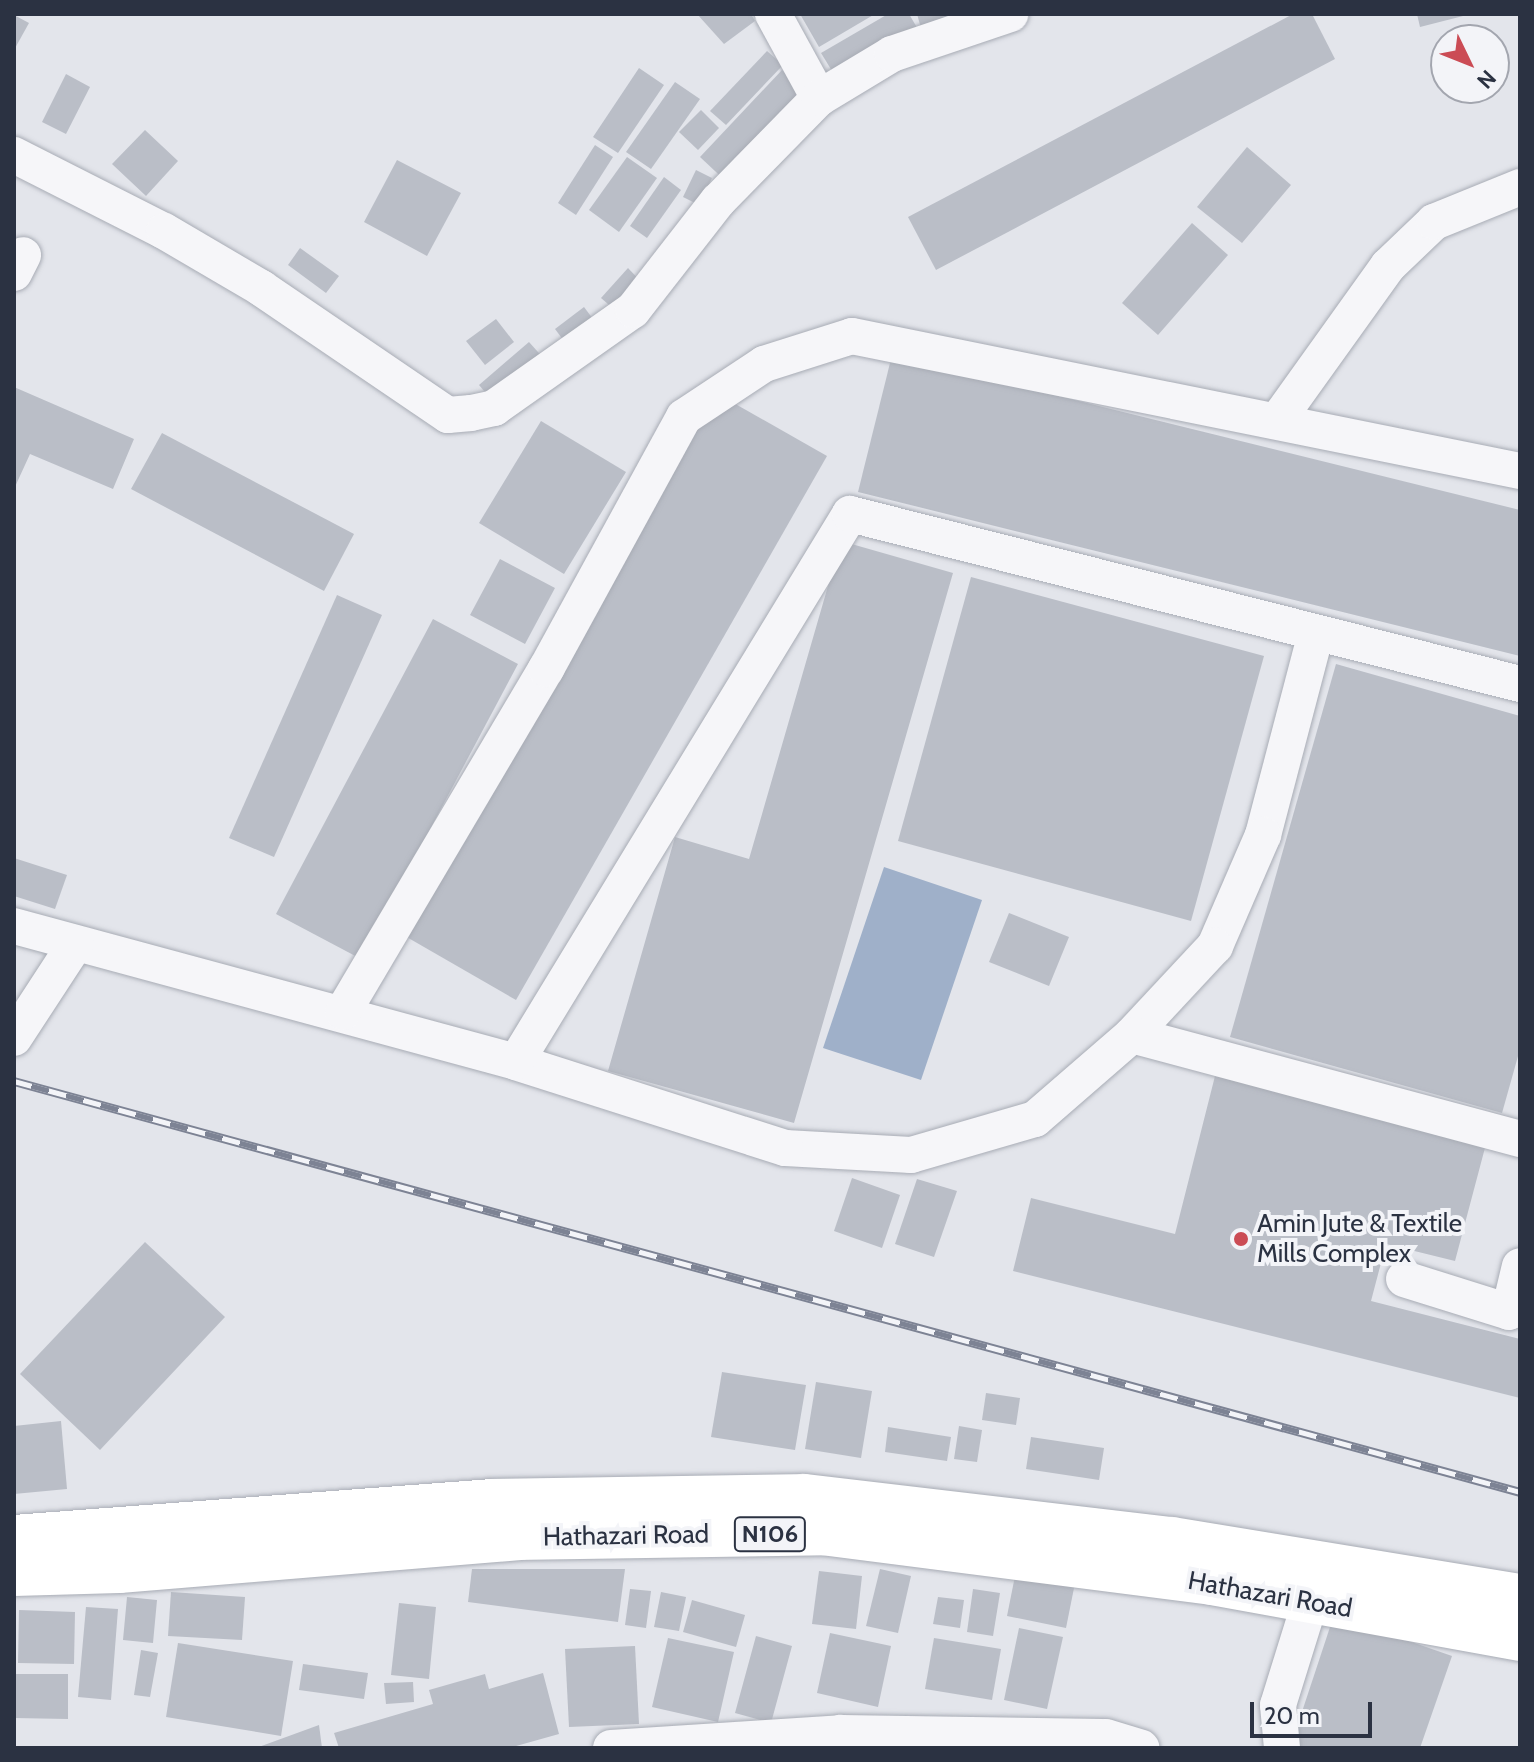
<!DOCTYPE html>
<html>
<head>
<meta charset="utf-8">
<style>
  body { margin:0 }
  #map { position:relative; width:1534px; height:1762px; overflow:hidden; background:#e3e5eb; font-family:Cabin,sans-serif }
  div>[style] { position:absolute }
  .water>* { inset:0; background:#9fb0c9 }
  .building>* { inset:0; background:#babec7 }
  .roads { filter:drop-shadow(0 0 2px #a8acb5) drop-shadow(0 0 2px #a8acb5) }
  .street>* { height:36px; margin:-18px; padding:0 18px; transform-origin:18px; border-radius:18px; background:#f6f6f9 }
  .highway>* { height:44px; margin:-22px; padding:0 22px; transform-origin:22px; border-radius:22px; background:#fff }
  .rail>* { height:9px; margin-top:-4.5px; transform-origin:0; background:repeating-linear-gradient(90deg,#f3f4f8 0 18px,#7d8394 0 36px); box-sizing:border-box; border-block:2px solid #7d8394 }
  .dots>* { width:22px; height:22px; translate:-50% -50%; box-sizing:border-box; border:4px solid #f3f4f8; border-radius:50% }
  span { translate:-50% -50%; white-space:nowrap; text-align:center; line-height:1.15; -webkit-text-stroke:8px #f3f4f8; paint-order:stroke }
  .shield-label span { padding:2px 6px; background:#f3f4f8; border:2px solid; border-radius:6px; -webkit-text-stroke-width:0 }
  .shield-label { font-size:24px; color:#2b3242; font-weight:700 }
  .poi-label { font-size:26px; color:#2b3242 }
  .left { translate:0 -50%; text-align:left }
  .street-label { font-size:26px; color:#2b3242 }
  .frame { position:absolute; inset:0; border:16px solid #2b3242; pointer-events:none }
  .north { position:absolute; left:1430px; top:24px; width:80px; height:80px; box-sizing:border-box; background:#f3f4f8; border:2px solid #a3a6af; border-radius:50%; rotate:133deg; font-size:22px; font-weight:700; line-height:32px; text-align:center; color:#2b3242 }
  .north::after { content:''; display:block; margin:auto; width:28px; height:36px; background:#cb4c55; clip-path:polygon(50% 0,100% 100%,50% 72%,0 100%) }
  .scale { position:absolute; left:1250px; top:1702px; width:122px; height:36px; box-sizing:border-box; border:4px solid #2b3242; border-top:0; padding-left:10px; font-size:24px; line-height:28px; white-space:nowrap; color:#2b3242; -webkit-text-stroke:6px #f3f4f8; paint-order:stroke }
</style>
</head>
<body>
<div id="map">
  <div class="water">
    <i style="clip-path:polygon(884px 867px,982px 900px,921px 1080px,823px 1048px)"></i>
  </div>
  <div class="building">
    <i style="clip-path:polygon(697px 14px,751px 14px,755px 21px,724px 44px)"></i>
    <i style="clip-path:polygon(800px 14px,875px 14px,819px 47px)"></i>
    <i style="clip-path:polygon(888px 14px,909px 14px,919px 31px,837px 79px,821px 53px)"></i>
    <i style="clip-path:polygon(917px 14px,993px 14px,923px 35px)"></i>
    <i style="clip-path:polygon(1293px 14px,1312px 14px,1335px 59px,936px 270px,908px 217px)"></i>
    <i style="clip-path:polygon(1417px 14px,1467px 14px,1467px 15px,1420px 27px)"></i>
    <i style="clip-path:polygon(14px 15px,29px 23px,14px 50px)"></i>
    <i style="clip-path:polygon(767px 51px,783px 65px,726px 125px,710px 111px)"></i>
    <i style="clip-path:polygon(639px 68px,664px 85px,618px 153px,593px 137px)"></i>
    <i style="clip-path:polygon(782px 70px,812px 100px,731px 186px,700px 157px)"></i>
    <i style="clip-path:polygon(66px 74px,90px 87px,66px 134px,42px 122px)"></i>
    <i style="clip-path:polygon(675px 82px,700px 99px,651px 169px,626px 152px)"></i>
    <i style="clip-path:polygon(701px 110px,719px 128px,698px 150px,679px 132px)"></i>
    <i style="clip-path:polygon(145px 130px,178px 161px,146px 196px,112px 164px)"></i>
    <i style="clip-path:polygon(595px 145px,613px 157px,576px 215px,558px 203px)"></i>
    <i style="clip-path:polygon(1247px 147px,1291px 185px,1242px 243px,1197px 207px)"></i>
    <i style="clip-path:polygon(627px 157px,657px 178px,619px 232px,589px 210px)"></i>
    <i style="clip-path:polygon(397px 160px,461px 193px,427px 256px,364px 222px)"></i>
    <i style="clip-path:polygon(696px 170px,712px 178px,699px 205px,683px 197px)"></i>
    <i style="clip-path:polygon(664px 177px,681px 190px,647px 238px,630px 226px)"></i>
    <i style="clip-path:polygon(1192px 223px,1228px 255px,1158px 335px,1122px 303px)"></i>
    <i style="clip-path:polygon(300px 248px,339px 276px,326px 293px,288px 265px)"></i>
    <i style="clip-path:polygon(628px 268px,646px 287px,623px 317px,601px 298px)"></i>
    <i style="clip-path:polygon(584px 307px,602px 331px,573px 353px,555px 329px)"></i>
    <i style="clip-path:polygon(496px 319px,514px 342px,485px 365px,466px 341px)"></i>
    <i style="clip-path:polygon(529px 342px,546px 361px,496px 405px,479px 385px)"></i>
    <i style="clip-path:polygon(892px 355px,1520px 510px,1520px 656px,858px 492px)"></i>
    <i style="clip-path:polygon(702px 385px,827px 456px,516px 1000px,391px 928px)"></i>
    <i style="clip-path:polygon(14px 387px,134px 439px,113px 489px,30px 454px,14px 489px)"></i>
    <i style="clip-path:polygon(541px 421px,626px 472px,564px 574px,479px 523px)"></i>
    <i style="clip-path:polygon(162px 433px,354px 534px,324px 591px,131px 489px)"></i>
    <i style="clip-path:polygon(841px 541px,953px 573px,794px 1123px,608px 1071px,675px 837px,749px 859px)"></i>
    <i style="clip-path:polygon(500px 559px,555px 588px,525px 644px,470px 615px)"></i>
    <i style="clip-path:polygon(971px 577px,1264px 656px,1191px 921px,898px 841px)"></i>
    <i style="clip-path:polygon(337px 595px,382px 615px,274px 857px,229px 838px)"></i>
    <i style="clip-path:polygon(433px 619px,518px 664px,361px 959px,276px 914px)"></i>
    <i style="clip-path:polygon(1336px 664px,1520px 716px,1520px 1049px,1502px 1113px,1230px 1037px)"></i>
    <i style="clip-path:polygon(14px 858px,67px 875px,55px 909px,14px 896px)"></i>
    <i style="clip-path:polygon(1009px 913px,1069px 937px,1049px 986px,989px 962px)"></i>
    <i style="clip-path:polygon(1215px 1076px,1486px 1144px,1455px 1261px,1386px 1244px,1371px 1301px,1520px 1339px,1520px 1398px,1013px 1271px,1031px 1198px,1175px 1234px)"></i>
    <i style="clip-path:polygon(852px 1178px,900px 1195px,882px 1248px,834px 1231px)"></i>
    <i style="clip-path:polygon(917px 1179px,957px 1191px,934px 1257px,895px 1244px)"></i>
    <i style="clip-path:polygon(145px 1242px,225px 1317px,100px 1450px,20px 1374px)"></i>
    <i style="clip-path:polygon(722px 1372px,806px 1385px,795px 1450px,711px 1437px)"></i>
    <i style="clip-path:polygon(816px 1382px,872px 1391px,861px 1458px,805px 1449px)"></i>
    <i style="clip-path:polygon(986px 1393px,1020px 1398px,1016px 1425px,982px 1420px)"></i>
    <i style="clip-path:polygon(61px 1421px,67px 1489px,14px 1494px,14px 1426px)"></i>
    <i style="clip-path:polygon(959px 1426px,982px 1430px,977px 1462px,954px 1459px)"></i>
    <i style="clip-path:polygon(888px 1427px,951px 1437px,947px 1461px,885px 1452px)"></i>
    <i style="clip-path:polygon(1031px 1437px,1104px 1448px,1099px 1480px,1026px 1469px)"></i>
    <i style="clip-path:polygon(472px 1569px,625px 1569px,618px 1622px,468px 1602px)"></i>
    <i style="clip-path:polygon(880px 1569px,911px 1576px,898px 1633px,866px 1626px)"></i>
    <i style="clip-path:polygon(819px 1571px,862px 1576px,856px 1629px,812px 1624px)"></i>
    <i style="clip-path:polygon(1016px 1571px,1075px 1583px,1066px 1628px,1007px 1616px)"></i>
    <i style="clip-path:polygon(630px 1589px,651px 1591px,646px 1628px,625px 1625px)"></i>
    <i style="clip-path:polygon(973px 1589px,1000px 1593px,993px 1636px,967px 1632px)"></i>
    <i style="clip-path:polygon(171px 1592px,245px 1597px,242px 1640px,168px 1636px)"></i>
    <i style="clip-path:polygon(661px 1592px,686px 1597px,679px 1631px,654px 1627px)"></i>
    <i style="clip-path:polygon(127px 1597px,157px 1600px,153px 1643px,123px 1640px)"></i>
    <i style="clip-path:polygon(938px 1597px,964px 1600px,960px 1628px,933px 1624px)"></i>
    <i style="clip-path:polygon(692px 1600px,745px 1615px,736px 1647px,683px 1632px)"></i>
    <i style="clip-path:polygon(399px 1603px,436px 1607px,429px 1679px,391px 1675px)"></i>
    <i style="clip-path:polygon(86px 1607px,118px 1609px,111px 1700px,78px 1697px)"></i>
    <i style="clip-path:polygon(19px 1610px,75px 1612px,74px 1664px,18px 1663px)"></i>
    <i style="clip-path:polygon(1334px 1615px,1452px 1656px,1420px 1748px,1290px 1748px)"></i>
    <i style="clip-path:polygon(1019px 1628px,1063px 1637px,1047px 1709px,1004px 1700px)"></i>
    <i style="clip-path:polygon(830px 1633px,891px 1646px,878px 1707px,817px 1693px)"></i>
    <i style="clip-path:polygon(756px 1636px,792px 1646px,771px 1723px,735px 1713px)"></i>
    <i style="clip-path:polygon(668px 1638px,734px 1652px,718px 1722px,652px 1707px)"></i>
    <i style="clip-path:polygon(934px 1638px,1001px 1649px,992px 1700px,925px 1689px)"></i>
    <i style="clip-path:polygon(178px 1643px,293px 1661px,281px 1736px,166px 1717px)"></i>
    <i style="clip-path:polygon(635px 1646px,639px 1724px,569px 1727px,565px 1649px)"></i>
    <i style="clip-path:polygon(141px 1650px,158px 1653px,150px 1697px,134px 1695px)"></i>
    <i style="clip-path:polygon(303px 1664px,368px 1673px,364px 1699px,299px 1690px)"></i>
    <i style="clip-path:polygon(543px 1673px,559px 1734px,509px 1748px,339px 1748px,334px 1733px,433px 1704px,429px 1690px,485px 1674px,489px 1689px)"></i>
    <i style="clip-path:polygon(14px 1674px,68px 1674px,68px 1719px,14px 1718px)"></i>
    <i style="clip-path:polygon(413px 1682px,414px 1702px,386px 1704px,384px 1683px)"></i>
    <i style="clip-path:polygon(319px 1725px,322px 1748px,256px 1748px)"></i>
  </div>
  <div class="roads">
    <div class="street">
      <i style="left:773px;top:14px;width:96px;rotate:61.3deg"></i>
      <i style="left:14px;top:155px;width:168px;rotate:26.9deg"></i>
      <i style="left:164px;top:231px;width:113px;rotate:30.4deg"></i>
      <i style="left:261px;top:288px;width:226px;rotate:34.2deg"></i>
      <i style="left:448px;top:415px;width:23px;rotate:-5deg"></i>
      <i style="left:471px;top:413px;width:24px;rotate:-12deg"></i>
      <i style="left:494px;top:408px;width:170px;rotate:-35.2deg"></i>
      <i style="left:633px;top:310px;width:138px;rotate:-52.1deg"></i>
      <i style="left:718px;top:201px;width:144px;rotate:-45.6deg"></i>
      <i style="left:819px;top:98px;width:85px;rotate:-31.1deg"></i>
      <i style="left:892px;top:54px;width:125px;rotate:-18.7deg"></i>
      <i style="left:14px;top:273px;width:20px;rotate:-63deg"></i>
      <i style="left:1277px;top:421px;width:191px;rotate:-54.4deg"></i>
      <i style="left:1388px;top:266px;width:64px;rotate:-43.7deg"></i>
      <i style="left:1434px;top:222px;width:93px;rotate:-22.1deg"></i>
      <i style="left:1316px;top:633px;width:209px;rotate:104.7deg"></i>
      <i style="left:1263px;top:835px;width:121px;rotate:113.4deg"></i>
      <i style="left:1215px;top:946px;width:122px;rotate:133deg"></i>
      <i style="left:1132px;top:1035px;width:128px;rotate:139.1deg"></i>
      <i style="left:1035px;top:1119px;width:129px;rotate:163.8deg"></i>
      <i style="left:911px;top:1155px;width:126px;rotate:-176.8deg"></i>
      <i style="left:785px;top:1148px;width:282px;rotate:-162.3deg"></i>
      <i style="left:516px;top:1062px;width:642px;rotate:-58.64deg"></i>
      <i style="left:850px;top:514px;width:691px;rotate:14.24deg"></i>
      <i style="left:14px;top:926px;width:520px;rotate:15.16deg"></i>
      <i style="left:343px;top:1012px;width:399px;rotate:-59.4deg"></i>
      <i style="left:546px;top:669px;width:287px;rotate:-61.3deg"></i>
      <i style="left:684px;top:417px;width:96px;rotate:-33.5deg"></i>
      <i style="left:764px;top:364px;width:92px;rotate:-17.7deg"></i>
      <i style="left:852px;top:336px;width:682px;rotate:11.43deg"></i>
      <i style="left:1132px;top:1035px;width:402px;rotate:15deg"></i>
      <i style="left:14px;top:1038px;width:113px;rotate:-56.9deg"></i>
      <i style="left:1404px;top:1279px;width:110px;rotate:17.4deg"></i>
      <i style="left:1509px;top:1312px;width:47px;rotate:-76.6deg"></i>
      <i style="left:611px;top:1748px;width:230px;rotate:-3.7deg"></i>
      <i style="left:830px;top:1748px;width:19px;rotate:-54deg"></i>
      <i style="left:841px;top:1733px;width:265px;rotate:0.9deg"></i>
      <i style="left:1106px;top:1737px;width:37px;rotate:17deg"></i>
      <i style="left:1282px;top:1748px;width:43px;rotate:-95.3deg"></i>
      <i style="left:1278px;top:1705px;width:108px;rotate:-72.7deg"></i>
    </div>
    <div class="highway">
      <i style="left:14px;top:1537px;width:482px;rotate:-4.3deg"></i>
      <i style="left:495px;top:1501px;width:309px;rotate:-0.9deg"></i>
      <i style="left:804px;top:1496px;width:371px;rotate:6.7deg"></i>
      <i style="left:1172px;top:1539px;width:353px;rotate:9.3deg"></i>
      <i style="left:14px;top:1574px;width:105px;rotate:-1.6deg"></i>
      <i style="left:119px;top:1571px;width:402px;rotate:-4.7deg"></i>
      <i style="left:520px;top:1538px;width:302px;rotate:-0.9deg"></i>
      <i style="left:822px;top:1533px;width:393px;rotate:7.3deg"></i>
      <i style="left:1212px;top:1583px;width:313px;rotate:10.3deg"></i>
    </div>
  </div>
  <div class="rail">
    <i style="left:14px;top:1081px;width:1561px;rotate:15.26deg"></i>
  </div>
  <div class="dots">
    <i style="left:1241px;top:1239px;background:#cb4c55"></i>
  </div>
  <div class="shield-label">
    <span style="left:770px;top:1534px">N106</span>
  </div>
  <div class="poi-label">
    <span class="left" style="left:1257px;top:1239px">Amin Jute &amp; Textile<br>Mills Complex</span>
  </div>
  <div class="street-label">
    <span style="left:626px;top:1536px;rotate:-1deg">Hathazari Road</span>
    <span style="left:1270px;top:1595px;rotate:10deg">Hathazari Road</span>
  </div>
  <div class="frame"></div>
  <div class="north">N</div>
  <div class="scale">20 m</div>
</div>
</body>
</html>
